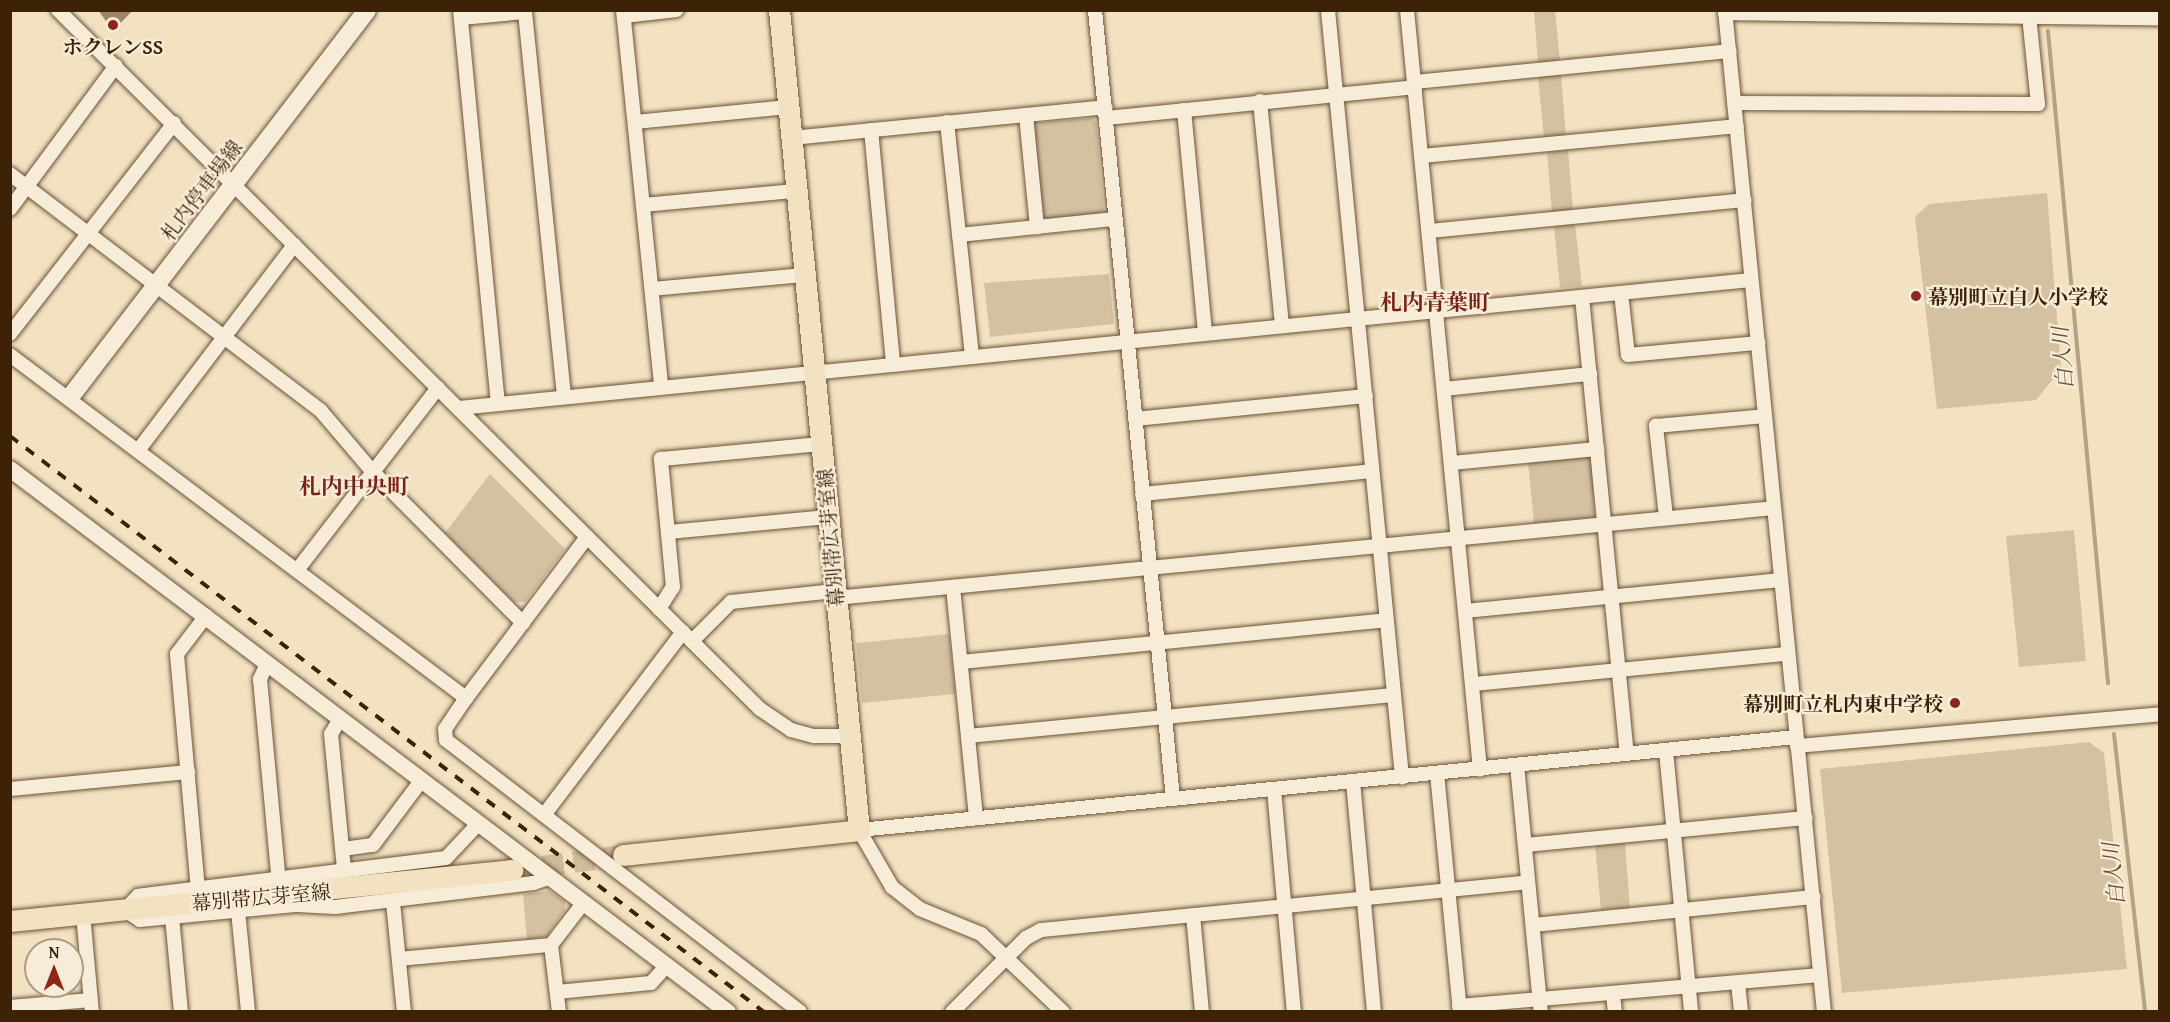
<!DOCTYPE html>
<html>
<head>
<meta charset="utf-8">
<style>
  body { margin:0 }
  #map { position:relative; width:2170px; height:1022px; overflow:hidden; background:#f3e2c2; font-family:"Gentium Book Plus","Noto Serif JP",serif }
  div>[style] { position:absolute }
  .green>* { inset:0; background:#d4c1a2 }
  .stream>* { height:4px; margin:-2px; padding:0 2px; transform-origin:2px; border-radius:2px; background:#b5a183 }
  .building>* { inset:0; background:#9c8669 }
  .primary-tunnel>* { height:21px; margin-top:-10.5px; transform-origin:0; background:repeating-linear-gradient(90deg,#cfbc9d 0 21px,transparent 0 31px) }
  .roads { filter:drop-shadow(0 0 2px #6b5236) drop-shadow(0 0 2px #6b5236) }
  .minor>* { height:14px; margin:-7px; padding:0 7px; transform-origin:7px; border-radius:7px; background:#f7ecd7 }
  .tertiary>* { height:16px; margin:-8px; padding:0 8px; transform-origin:8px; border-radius:8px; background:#f7ecd7 }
  .secondary>* { height:18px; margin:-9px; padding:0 9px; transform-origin:9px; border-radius:9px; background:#f7ecd7 }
  .primary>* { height:21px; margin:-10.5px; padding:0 10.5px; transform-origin:10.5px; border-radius:10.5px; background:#f3e2c2 }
  .rail>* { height:4px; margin-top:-2px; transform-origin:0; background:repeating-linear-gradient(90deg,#3e2208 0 10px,transparent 0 20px) }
  .dots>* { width:16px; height:16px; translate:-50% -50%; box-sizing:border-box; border:3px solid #f7ecd7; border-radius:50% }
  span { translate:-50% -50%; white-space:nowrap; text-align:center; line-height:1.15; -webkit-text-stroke:4.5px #f7ecd7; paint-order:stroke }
  .poi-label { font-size:20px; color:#3e2208; font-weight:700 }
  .left { translate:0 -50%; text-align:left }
  .right { translate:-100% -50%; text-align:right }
  .street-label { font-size:20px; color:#3e2208 }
  .water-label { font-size:21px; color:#684e33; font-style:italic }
  .quarter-label { font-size:22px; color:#7a1f14; font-weight:700 }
  .frame { position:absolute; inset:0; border:12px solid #3e2208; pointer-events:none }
  .north { position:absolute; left:24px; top:938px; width:60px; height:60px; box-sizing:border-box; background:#f7ecd7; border:2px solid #ad9b84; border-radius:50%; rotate:0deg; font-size:16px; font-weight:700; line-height:24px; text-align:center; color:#3e2208 }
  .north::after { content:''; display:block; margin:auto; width:21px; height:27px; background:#8f2418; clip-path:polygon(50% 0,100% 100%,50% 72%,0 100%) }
</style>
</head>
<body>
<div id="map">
  <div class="green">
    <i style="clip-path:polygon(1534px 11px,1555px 11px,1560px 62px,1538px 64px)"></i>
    <i style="clip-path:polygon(1561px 75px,1566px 136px,1544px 138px,1538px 77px)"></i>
    <i style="clip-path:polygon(1092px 118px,1096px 122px,1104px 210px,1101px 214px,1047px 219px,1042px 216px,1033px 128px,1037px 123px)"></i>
    <i style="clip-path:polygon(1568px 150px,1573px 211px,1552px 213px,1547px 152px)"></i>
    <i style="clip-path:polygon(2047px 193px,2061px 369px,2036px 400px,1937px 409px,1915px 217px,1929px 204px)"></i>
    <i style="clip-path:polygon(1575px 224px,1582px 286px,1560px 288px,1554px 227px)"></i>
    <i style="clip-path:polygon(1109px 274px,1114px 324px,990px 337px,984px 283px)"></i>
    <i style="clip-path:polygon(1592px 456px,1594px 517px,1534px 523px,1528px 462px)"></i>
    <i style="clip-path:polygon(490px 474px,565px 549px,525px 602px,514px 602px,445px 533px)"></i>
    <i style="clip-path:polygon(2074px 530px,2086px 661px,2019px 667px,2006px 536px)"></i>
    <i style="clip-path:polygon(949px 634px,955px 694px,862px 703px,856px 643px)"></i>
    <i style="clip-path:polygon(2089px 742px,2104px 753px,2127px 969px,1842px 993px,1820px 769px)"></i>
    <i style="clip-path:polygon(1625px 843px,1630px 908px,1601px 910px,1595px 845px)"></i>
    <i style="clip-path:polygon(549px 891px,565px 901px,565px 910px,547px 936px,527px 940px,523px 894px)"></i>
  </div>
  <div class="stream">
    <i style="left:2048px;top:31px;width:655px;rotate:84.74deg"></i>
    <i style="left:2114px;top:734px;width:280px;rotate:83.6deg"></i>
  </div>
  <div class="building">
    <i style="clip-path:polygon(98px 10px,133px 10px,113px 31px)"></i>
  </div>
  <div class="primary-tunnel">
    <i style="left:512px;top:870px;width:112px;rotate:-7.7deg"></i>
  </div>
  <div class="roads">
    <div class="minor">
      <i style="left:58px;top:10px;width:991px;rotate:44.88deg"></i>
      <i style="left:760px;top:709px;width:37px;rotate:34deg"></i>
      <i style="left:791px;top:730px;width:24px;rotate:15deg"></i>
      <i style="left:814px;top:736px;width:34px"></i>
      <i style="left:460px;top:10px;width:394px;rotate:84.5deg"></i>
      <i style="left:623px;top:10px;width:378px;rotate:84.2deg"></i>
      <i style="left:1095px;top:10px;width:792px;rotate:84.35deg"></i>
      <i style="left:1328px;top:10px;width:771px;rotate:84.49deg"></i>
      <i style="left:1407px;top:10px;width:763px;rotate:84.51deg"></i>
      <i style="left:1725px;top:10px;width:1007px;rotate:84.36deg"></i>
      <i style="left:1725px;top:13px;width:435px;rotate:0.7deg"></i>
      <i style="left:624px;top:16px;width:53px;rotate:-6.5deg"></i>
      <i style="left:461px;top:18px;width:64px;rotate:-5.4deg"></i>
      <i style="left:525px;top:12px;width:385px;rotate:84.2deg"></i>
      <i style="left:1414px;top:82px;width:317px;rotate:-5.6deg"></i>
      <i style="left:1260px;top:101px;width:226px;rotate:84.4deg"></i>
      <i style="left:1734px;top:103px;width:304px;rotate:0.2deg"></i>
      <i style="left:2038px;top:104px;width:88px;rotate:-95.8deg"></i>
      <i style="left:1184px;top:110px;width:224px;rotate:84.6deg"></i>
      <i style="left:1026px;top:115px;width:113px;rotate:84.4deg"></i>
      <i style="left:1106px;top:118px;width:310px;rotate:-5.7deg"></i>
      <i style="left:635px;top:122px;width:154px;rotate:-5.6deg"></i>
      <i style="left:947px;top:122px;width:235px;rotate:83.9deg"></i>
      <i style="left:871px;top:130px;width:235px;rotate:84.6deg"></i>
      <i style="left:791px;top:138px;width:316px;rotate:-5.6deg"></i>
      <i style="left:1421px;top:156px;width:317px;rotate:-5.4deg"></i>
      <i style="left:10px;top:174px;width:391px;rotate:37.3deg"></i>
      <i style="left:321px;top:411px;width:80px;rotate:49.6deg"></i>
      <i style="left:373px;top:472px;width:213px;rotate:45.2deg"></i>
      <i style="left:643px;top:205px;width:153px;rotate:-5.3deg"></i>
      <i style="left:10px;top:209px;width:178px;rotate:-53.5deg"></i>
      <i style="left:1429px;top:231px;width:317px;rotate:-5.6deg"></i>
      <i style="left:959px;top:235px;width:157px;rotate:-5.9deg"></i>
      <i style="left:652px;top:289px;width:153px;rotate:-5.3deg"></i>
      <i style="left:1621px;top:293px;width:62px;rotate:83.6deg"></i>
      <i style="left:1628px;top:355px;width:131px;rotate:-5.3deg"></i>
      <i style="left:1582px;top:297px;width:459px;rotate:84.4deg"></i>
      <i style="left:10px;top:334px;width:267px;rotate:-52.1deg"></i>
      <i style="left:10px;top:355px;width:571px;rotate:36.95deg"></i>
      <i style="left:1444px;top:389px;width:147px;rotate:-5.9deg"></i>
      <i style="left:459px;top:408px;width:1298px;rotate:-5.66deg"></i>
      <i style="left:1135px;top:419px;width:232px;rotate:-5.7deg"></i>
      <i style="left:140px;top:448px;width:255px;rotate:-52.8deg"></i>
      <i style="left:1451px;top:463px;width:147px;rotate:-5.5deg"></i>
      <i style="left:1142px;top:494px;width:231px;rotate:-5.7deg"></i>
      <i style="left:1666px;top:517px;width:92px;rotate:-96.3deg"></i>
      <i style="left:1656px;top:426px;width:109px;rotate:-5.2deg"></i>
      <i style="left:668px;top:532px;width:161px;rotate:-5.4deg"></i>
      <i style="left:587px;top:537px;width:201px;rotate:126.9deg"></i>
      <i style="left:466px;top:698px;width:37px;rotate:124deg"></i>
      <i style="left:445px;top:729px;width:11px;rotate:85deg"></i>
      <i style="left:446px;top:740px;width:446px;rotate:37.5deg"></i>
      <i style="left:298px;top:569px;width:229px;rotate:-52.3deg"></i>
      <i style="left:953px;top:587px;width:232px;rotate:84.3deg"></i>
      <i style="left:835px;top:598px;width:943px;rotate:-5.47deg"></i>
      <i style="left:659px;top:609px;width:26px;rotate:-58deg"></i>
      <i style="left:673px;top:587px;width:129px;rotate:-95.4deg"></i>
      <i style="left:661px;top:459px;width:161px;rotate:-5.4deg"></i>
      <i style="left:1465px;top:611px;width:317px;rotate:-5.6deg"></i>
      <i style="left:692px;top:641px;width:55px;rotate:-45deg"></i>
      <i style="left:731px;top:602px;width:104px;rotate:-6.1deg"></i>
      <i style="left:961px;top:662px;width:427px;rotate:-5.6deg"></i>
      <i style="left:267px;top:664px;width:17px;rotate:115deg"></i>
      <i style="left:260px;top:679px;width:204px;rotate:84.7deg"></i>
      <i style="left:1473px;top:684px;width:315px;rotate:-5.5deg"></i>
      <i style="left:340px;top:719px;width:17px;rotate:121deg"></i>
      <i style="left:331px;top:734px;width:137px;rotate:84.5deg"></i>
      <i style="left:968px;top:736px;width:427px;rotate:-5.5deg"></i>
      <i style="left:1797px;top:746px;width:364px;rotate:-5deg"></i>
      <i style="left:1666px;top:751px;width:262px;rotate:84.5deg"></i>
      <i style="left:1517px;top:765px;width:248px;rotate:84.5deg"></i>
      <i style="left:1437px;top:773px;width:240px;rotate:84.5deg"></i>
      <i style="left:1353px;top:781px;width:232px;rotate:84.8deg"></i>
      <i style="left:10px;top:789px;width:179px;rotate:-5.5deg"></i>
      <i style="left:1274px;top:789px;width:224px;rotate:84.9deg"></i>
      <i style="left:544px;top:815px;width:230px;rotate:-52.8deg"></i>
      <i style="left:479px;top:823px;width:48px;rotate:133.3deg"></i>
      <i style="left:446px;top:858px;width:310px;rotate:173deg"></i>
      <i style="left:138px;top:896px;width:19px;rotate:133deg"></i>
      <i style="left:125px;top:910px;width:18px;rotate:34deg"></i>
      <i style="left:140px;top:920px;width:158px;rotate:-5.5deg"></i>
      <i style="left:297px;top:905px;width:38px;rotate:3deg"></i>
      <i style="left:335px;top:907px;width:200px;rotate:-6.9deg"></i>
      <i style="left:534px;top:883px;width:18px;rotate:-19deg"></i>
      <i style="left:1525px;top:845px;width:282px;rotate:-5.5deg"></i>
      <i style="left:343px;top:849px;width:30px;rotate:-8deg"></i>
      <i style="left:373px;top:845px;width:80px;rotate:-53.1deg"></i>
      <i style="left:198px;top:890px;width:237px;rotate:-95.1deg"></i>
      <i style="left:177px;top:654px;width:48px;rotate:-52.7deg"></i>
      <i style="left:393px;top:902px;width:111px;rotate:84.3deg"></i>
      <i style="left:238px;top:911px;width:101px;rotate:84.3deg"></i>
      <i style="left:83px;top:914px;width:98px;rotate:84.8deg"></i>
      <i style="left:1193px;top:915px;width:97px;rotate:84.7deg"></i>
      <i style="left:172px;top:917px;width:95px;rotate:84.6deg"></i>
      <i style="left:1533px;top:925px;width:282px;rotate:-5.7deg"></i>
      <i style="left:399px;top:959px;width:153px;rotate:-5.3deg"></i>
      <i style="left:1738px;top:983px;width:29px;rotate:84deg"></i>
      <i style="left:557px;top:992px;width:94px;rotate:-5.5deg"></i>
      <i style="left:651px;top:983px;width:24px;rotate:-48deg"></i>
      <i style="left:1613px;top:994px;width:18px;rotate:84deg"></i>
      <i style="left:1459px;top:1006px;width:362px;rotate:-4.9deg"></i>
      <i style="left:10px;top:1007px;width:81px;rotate:-4.9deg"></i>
      <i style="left:559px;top:1012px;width:67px;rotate:-96.8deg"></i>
      <i style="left:551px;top:945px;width:54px;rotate:-52.5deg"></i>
      <i style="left:952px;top:1012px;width:105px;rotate:-45deg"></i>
      <i style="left:1026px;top:938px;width:17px;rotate:-28deg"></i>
      <i style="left:1041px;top:930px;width:489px;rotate:-5.6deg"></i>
      <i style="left:1063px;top:1012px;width:113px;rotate:-136.4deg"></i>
      <i style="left:981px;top:934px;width:66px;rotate:-157.7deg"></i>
      <i style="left:920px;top:909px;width:36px;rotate:-142deg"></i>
      <i style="left:892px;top:887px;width:66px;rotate:-120.1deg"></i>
      <i style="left:859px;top:830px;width:942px;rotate:-5.67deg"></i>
    </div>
    <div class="tertiary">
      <i style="left:10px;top:469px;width:900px;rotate:37.1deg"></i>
    </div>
    <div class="secondary">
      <i style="left:71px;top:396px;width:486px;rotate:-52.5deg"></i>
    </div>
    <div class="primary">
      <i style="left:623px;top:855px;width:237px;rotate:-6deg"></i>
      <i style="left:859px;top:830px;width:824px;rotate:-95.57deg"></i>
      <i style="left:10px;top:921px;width:505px;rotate:-5.8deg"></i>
    </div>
  </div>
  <div class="rail">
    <i style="left:10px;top:436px;width:949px;rotate:37.38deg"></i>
  </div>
  <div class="dots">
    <i style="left:113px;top:25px;background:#8f2418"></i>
    <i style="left:1916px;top:296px;background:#8f2418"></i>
    <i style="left:1955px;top:703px;background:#8f2418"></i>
  </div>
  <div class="poi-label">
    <span style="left:113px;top:46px">ホクレンSS</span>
    <span class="left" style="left:1928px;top:296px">幕別町立白人小学校</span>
    <span class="right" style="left:1943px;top:703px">幕別町立札内東中学校</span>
  </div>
  <div class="street-label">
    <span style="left:201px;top:190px;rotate:-53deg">札内停車場線</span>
    <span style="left:830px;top:538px;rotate:-95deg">幕別帯広芽室線</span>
    <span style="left:261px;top:897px;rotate:-5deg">幕別帯広芽室線</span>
  </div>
  <div class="water-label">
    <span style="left:2063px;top:358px;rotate:-95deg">白人川</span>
    <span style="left:2114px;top:874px;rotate:-96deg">白人川</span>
  </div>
  <div class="quarter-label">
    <span style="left:1435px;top:303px">札内青葉町</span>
    <span style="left:354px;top:487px">札内中央町</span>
  </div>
  <div class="frame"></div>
  <div class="north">N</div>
</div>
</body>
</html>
